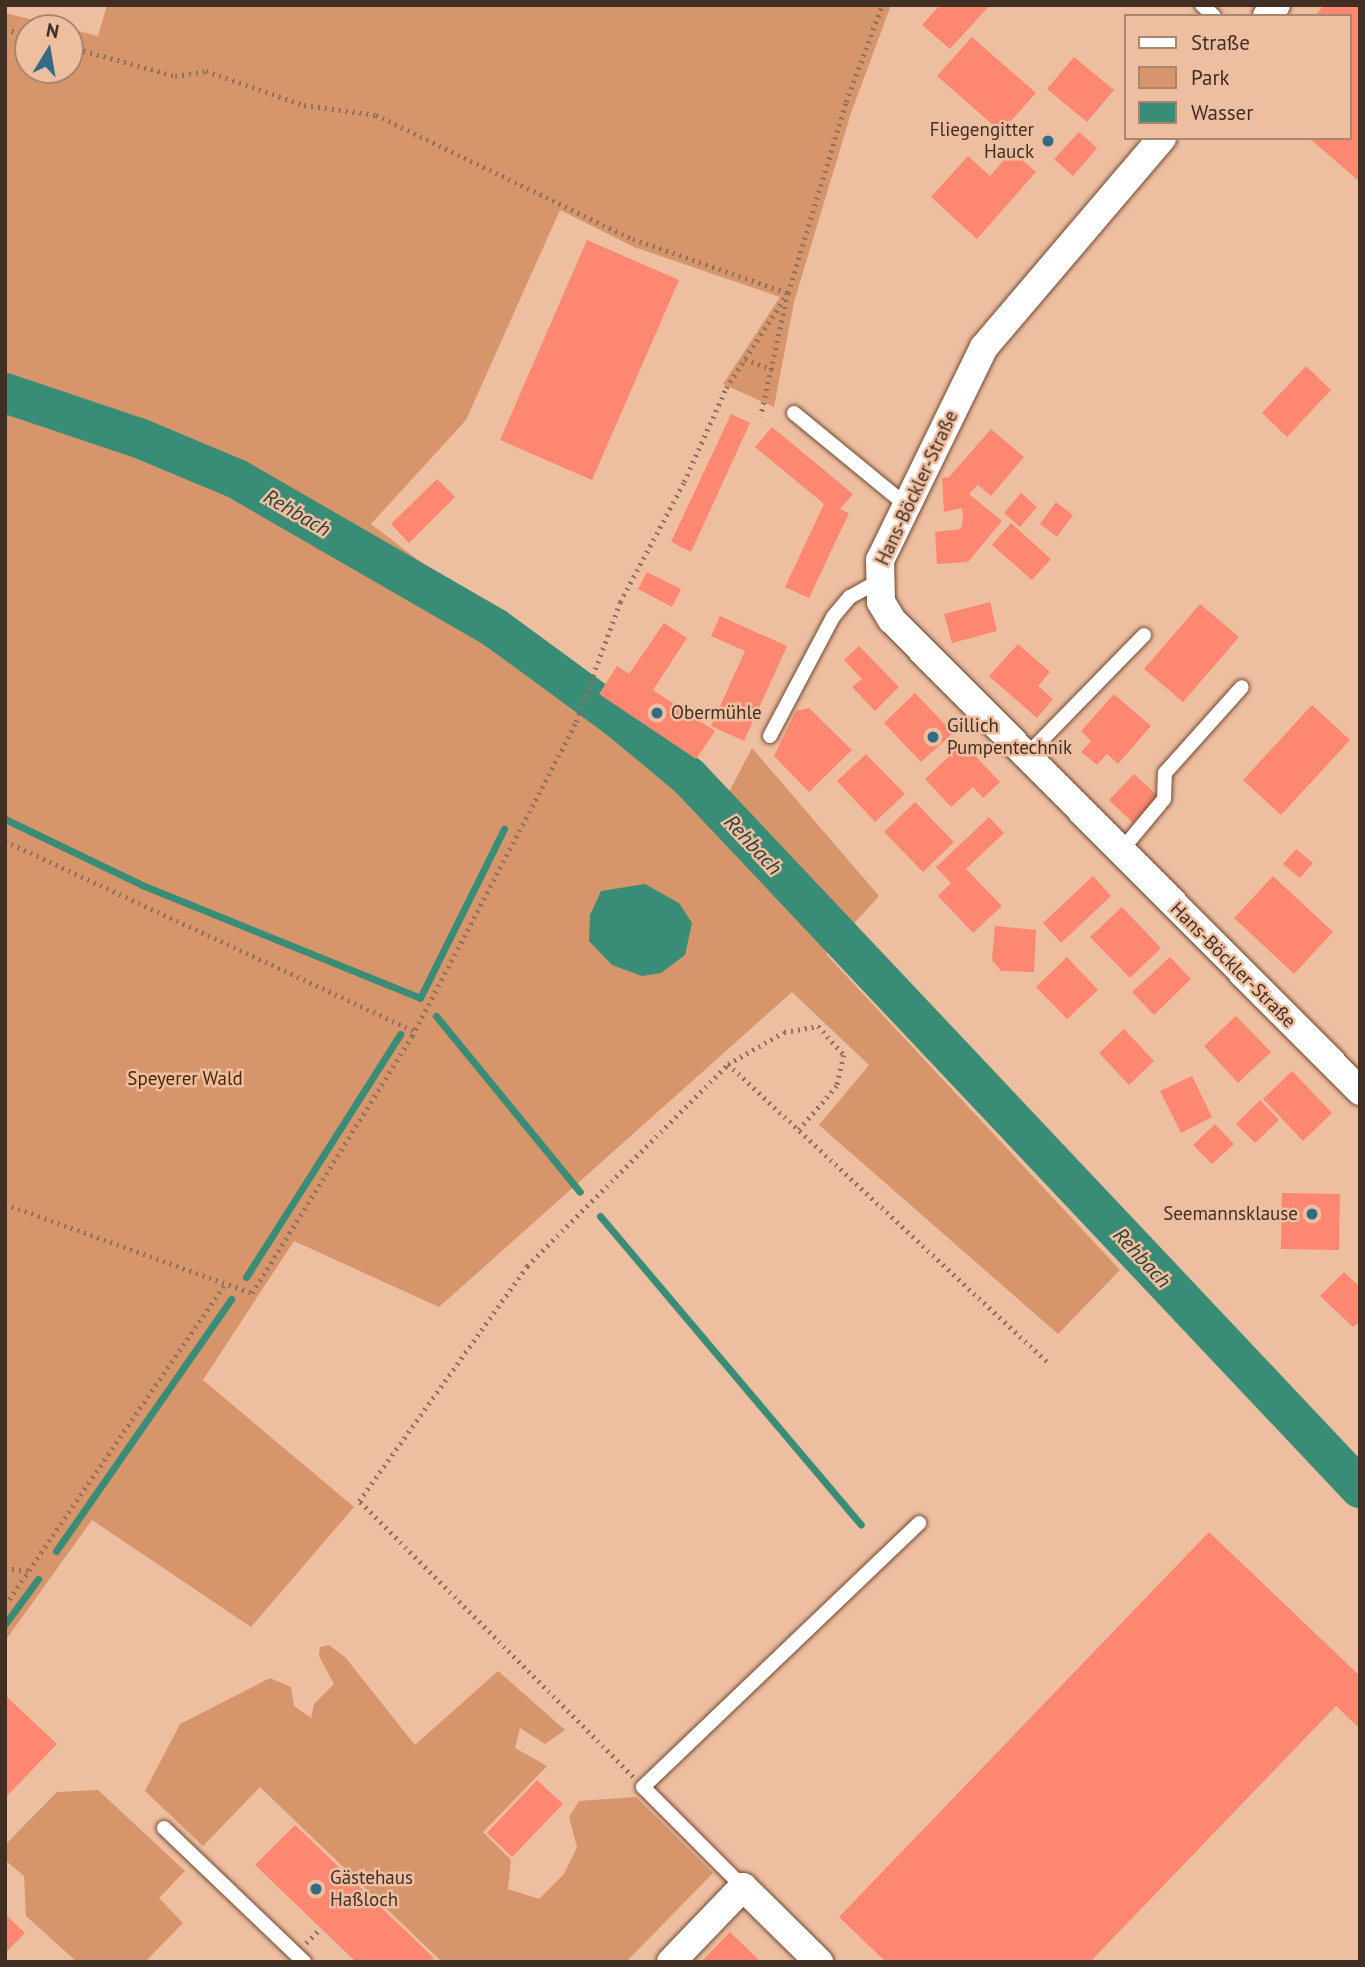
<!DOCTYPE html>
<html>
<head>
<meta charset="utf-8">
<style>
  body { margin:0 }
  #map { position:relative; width:1365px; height:1967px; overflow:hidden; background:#eebea1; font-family:"PT Sans",sans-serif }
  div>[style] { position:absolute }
  .green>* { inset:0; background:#d7956c }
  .water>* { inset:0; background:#398c75 }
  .stream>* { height:7px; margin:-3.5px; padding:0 3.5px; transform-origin:3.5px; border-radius:3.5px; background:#398c75 }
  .river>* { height:40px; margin:-20px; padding:0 20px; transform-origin:20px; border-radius:20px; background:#398c75 }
  .building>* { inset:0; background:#fd8770 }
  .path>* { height:4.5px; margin-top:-2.25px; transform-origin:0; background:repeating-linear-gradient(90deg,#91715d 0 2px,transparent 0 7px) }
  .roads { filter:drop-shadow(0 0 2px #724930) drop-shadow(0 0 2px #724930) }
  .lane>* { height:14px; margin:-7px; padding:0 7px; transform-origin:7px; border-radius:7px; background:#fff }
  .street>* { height:28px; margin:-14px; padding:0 14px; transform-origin:14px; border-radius:14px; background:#fff }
  .dots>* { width:19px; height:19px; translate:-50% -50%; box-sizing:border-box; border:4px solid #eebea1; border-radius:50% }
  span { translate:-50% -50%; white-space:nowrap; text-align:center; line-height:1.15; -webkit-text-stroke:5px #eebea1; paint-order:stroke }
  .poi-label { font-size:19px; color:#422f24 }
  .right { translate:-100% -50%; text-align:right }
  .left { translate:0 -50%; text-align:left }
  .street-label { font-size:19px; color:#422f24 }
  .park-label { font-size:19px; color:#4d2509 }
  .water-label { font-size:21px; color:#274239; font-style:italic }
  .frame { position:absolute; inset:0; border:7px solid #422f24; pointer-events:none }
  .legend { position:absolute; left:1124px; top:14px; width:228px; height:126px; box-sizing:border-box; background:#eebea1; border:2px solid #a9856f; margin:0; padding:9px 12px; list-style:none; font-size:21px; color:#422f24 }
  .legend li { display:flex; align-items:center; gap:14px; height:35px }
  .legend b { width:35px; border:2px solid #a9856f }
  .north { position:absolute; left:14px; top:14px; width:70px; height:70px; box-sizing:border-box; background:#eebea1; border:2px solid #a9856f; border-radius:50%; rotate:11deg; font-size:19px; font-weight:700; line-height:28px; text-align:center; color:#422f24 }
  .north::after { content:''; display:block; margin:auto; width:24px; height:32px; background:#336a84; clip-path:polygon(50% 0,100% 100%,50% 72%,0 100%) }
</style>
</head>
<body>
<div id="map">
  <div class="green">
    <i style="clip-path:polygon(107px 5px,891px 5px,851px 113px,794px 302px,774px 407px,723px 384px,780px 297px,634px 247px,560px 210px,466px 420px,371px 524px,727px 796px,752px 748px,879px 896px,826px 954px,1120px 1270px,1058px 1334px,819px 1125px,869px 1065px,792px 992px,439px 1307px,294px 1241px,203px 1380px,354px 1507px,251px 1627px,92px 1520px,5px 1641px,5px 13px,66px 28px,28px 28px,28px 70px,70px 70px,70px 29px,98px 36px)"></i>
    <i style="clip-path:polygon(329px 1645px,345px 1657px,415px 1745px,498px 1671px,565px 1730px,545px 1744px,520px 1728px,515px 1748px,547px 1766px,483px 1832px,511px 1860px,508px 1889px,539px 1899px,564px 1874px,577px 1847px,569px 1817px,579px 1801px,636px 1797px,713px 1873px,626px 1962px,442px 1962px,260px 1787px,203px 1846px,145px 1791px,180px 1724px,270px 1678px,291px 1687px,294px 1706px,311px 1718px,314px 1704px,334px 1684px,319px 1656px,320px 1647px)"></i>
    <i style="clip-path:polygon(98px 1790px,185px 1871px,159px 1898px,183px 1923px,145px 1962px,77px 1962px,26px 1916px,24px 1876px,5px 1860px,5px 1845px,57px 1792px)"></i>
  </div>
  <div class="water">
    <i style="clip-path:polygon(645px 884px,679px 903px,692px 923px,685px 955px,661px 973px,642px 976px,612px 965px,589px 941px,590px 915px,601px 891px)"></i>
  </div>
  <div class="stream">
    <i style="left:5px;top:819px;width:152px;rotate:25.7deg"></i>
    <i style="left:142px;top:885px;width:300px;rotate:22.1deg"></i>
    <i style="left:420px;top:998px;width:189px;rotate:-63.6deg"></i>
    <i style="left:436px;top:1016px;width:227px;rotate:50.7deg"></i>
    <i style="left:600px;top:1216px;width:404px;rotate:49.8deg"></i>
    <i style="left:246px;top:1277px;width:288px;rotate:-57.6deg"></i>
    <i style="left:56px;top:1551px;width:307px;rotate:-55.2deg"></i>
    <i style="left:5px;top:1624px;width:56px;rotate:-53.7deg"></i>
  </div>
  <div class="river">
    <i style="left:5px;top:393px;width:141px;rotate:18.6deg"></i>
    <i style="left:139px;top:438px;width:106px;rotate:22.7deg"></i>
    <i style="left:237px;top:479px;width:298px;rotate:30deg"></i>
    <i style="left:495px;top:628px;width:152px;rotate:36.2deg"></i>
    <i style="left:618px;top:718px;width:92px;rotate:39.7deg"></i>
    <i style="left:689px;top:777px;width:978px;rotate:46.66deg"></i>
  </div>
  <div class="building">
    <i style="clip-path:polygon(940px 5px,986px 5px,988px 7px,950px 49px,922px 25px)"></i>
    <i style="clip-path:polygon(1324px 5px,1360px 5px,1360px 182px,1309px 138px,1349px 138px,1349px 16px,1315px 16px)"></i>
    <i style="clip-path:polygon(972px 37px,1036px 93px,1001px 132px,937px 76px)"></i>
    <i style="clip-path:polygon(1074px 57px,1114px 90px,1087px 122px,1047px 89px)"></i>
    <i style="clip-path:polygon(1079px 132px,1097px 148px,1073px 176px,1054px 159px)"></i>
    <i style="clip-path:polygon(1012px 151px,1036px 172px,977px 239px,931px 197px,968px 156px,990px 176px)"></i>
    <i style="clip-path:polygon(587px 240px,679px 280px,592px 480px,500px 440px)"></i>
    <i style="clip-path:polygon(1306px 366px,1331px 390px,1287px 437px,1262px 413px)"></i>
    <i style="clip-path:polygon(731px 414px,750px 423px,691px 552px,671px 542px)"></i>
    <i style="clip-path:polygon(772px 427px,853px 494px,840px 509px,849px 513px,809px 598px,785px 587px,824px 504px,755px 447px)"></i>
    <i style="clip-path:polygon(991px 429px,1024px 457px,991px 496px,978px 485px,969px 494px,1002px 521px,968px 562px,937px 564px,935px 532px,961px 529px,963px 519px,962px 508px,944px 512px,942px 478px,949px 477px)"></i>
    <i style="clip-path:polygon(437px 479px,455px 497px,409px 543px,391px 524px)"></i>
    <i style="clip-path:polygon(1021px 493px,1037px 507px,1020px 527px,1004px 513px)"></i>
    <i style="clip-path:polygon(1056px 502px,1073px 515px,1057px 537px,1040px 524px)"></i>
    <i style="clip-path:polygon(1011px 523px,1051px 559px,1032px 580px,992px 545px)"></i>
    <i style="clip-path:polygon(647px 572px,681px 589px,672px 607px,638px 589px)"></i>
    <i style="clip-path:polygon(990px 602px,997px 631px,952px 643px,944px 614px)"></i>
    <i style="clip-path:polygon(1200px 604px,1239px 637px,1183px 702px,1144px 669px)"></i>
    <i style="clip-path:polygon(720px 616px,787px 646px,744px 741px,711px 726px,745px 651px,711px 636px)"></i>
    <i style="clip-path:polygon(664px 623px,687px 638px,653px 690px,715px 731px,696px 759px,599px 694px,617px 666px,629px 674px)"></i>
    <i style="clip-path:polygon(1018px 644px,1050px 672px,1038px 686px,1053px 699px,1037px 718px,989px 676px)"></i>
    <i style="clip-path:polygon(859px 646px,899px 687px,875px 711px,852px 687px,862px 679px,844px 660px)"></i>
    <i style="clip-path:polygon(915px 693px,953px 733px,921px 762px,884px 723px)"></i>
    <i style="clip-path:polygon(1114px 694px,1151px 726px,1118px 764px,1107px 754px,1097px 765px,1081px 752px,1091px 741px,1081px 731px)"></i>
    <i style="clip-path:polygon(1312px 705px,1350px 740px,1281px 815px,1243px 780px)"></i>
    <i style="clip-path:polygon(809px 708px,852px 750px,809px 792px,774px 756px,796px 711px)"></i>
    <i style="clip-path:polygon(963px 743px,1000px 782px,983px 798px,973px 787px,951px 807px,925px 779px)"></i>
    <i style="clip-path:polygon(866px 754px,905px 794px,875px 822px,837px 781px)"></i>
    <i style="clip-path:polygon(1134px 774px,1158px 796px,1133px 823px,1109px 800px)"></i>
    <i style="clip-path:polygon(915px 802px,954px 842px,923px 872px,884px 832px)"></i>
    <i style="clip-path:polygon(989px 817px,1004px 833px,966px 869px,1002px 906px,973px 933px,938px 896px,951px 883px,936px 867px)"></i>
    <i style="clip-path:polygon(1296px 849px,1313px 863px,1300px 878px,1283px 864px)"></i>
    <i style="clip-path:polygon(1093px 876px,1111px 896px,1061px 943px,1043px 923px)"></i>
    <i style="clip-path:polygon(1273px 876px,1333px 932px,1294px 974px,1234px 918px)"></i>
    <i style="clip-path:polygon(1122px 907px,1161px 948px,1130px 978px,1090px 937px)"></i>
    <i style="clip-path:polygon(995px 926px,1036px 930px,1034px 972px,1001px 971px,992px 960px)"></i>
    <i style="clip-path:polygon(1067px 957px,1098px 990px,1067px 1019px,1036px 987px)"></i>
    <i style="clip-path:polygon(1170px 957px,1191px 979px,1154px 1015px,1132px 992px)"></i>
    <i style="clip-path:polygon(1236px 1016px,1271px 1052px,1238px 1083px,1204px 1046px)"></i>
    <i style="clip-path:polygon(1124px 1029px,1154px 1061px,1129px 1085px,1099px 1053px)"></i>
    <i style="clip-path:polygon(1292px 1071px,1332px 1113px,1303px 1141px,1263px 1099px)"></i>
    <i style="clip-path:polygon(1192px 1076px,1212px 1117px,1181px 1133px,1160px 1091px)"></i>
    <i style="clip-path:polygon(1260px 1100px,1279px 1120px,1255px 1143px,1236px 1124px)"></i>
    <i style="clip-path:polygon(1215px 1124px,1234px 1144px,1212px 1164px,1193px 1145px)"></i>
    <i style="clip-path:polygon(1282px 1193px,1340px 1194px,1339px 1250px,1281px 1249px)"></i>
    <i style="clip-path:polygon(1344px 1272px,1360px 1287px,1360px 1321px,1353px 1327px,1320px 1296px)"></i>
    <i style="clip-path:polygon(1209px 1532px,1360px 1676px,1360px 1729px,1336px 1706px,1090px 1962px,886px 1962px,839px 1917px)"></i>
    <i style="clip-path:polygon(5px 1695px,57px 1744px,5px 1798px)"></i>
    <i style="clip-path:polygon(537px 1780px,563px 1804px,512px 1857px,487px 1833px)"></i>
    <i style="clip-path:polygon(295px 1825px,434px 1958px,430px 1962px,356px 1962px,255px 1865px)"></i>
    <i style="clip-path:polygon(5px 1914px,25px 1933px,5px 1953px)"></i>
    <i style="clip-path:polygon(730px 1932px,761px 1962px,701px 1962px)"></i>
  </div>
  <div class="path">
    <i style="left:5px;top:29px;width:24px;rotate:15deg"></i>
    <i style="left:70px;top:47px;width:109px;rotate:15.4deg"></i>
    <i style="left:175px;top:76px;width:31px;rotate:-9deg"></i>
    <i style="left:206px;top:71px;width:104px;rotate:19.1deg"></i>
    <i style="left:304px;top:105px;width:73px;rotate:7.9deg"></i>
    <i style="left:376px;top:115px;width:285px;rotate:25.8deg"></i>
    <i style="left:633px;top:239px;width:164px;rotate:19.2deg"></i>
    <i style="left:788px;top:293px;width:126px;rotate:102.4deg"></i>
    <i style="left:745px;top:359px;width:31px;rotate:21deg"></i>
    <i style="left:5px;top:841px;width:451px;rotate:24.9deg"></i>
    <i style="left:728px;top:1064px;width:64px;rotate:-29.7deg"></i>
    <i style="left:784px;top:1032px;width:35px;rotate:-10deg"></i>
    <i style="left:818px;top:1026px;width:39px;rotate:48deg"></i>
    <i style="left:844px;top:1055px;width:32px;rotate:103deg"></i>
    <i style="left:837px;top:1086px;width:58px;rotate:130.8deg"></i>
    <i style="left:5px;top:1204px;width:263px;rotate:19.8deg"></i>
    <i style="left:252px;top:1293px;width:303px;rotate:-58.1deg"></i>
    <i style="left:412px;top:1036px;width:354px;rotate:-62.4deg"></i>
    <i style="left:576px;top:722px;width:128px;rotate:-69.9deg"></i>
    <i style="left:620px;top:602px;width:136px;rotate:-61.9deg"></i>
    <i style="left:684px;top:482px;width:103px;rotate:-65.9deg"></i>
    <i style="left:726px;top:388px;width:113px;rotate:-56.9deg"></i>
    <i style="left:788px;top:293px;width:200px;rotate:-73.1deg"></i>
    <i style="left:846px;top:102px;width:103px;rotate:-69.6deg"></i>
    <i style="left:5px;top:1568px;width:23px;rotate:7deg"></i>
    <i style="left:5px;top:1605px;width:389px;rotate:-55.6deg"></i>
    <i style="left:633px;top:1777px;width:389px;rotate:-134.8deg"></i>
    <i style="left:359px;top:1501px;width:289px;rotate:-54.4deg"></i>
    <i style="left:527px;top:1266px;width:285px;rotate:-45.1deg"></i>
    <i style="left:728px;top:1064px;width:436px;rotate:43deg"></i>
    <i style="left:306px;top:1943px;width:21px;rotate:-45deg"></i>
  </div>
  <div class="roads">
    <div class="lane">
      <i style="left:1202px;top:5px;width:16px;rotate:43deg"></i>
      <i style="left:794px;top:413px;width:145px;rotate:39.4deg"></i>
      <i style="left:770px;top:736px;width:135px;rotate:-62.1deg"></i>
      <i style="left:833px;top:617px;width:26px;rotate:-50deg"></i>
      <i style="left:850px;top:597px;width:31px;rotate:-29deg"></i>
      <i style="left:1026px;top:756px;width:169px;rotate:-45.7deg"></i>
      <i style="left:1120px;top:852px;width:69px;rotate:-50.3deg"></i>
      <i style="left:1164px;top:799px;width:26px;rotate:-88deg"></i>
      <i style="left:1165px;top:773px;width:115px;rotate:-48.2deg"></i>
      <i style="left:164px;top:1828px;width:194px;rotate:43.7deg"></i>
      <i style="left:743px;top:1887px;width:141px;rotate:-135deg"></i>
      <i style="left:643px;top:1787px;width:382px;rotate:-43.7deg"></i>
    </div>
    <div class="street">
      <i style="left:1267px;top:16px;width:14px;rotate:-51deg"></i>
      <i style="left:1162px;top:138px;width:275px;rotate:130.4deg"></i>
      <i style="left:984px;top:347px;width:237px;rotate:116deg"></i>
      <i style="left:880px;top:560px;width:42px;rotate:88.6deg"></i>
      <i style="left:881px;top:602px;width:21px;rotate:59deg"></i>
      <i style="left:892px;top:620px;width:664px;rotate:45.18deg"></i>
      <i style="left:671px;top:1962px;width:104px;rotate:-46.2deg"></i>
      <i style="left:743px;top:1887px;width:107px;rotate:44.6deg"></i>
    </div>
  </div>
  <div class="dots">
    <i style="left:1048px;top:141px;background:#336a84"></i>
    <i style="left:657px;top:713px;background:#336a84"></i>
    <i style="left:933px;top:737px;background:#336a84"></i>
    <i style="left:1312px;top:1214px;background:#336a84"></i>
    <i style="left:316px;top:1889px;background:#336a84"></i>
  </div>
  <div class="poi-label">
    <span class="right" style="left:1034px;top:141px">Fliegengitter<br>Hauck</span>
    <span class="left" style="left:671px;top:713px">Obermühle</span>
    <span class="left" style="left:947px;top:737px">Gillich<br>Pumpentechnik</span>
    <span class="right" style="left:1298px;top:1214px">Seemannsklause</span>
    <span class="left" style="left:330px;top:1889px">Gästehaus<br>Haßloch</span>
  </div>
  <div class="street-label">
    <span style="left:917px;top:488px;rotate:-65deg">Hans-Böckler-Straße</span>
    <span style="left:1233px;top:965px;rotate:45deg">Hans-Böckler-Straße</span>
  </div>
  <div class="park-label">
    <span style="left:185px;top:1079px">Speyerer Wald</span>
  </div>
  <div class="water-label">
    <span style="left:297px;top:513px;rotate:30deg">Rehbach</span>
    <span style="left:753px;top:845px;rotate:47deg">Rehbach</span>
    <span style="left:1142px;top:1258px;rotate:47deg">Rehbach</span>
  </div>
  <div class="frame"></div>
  <ul class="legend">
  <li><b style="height:9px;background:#fff"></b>Straße</li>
  <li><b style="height:19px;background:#d7956c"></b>Park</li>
  <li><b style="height:19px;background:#398c75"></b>Wasser</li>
  </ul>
  <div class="north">N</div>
</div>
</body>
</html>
